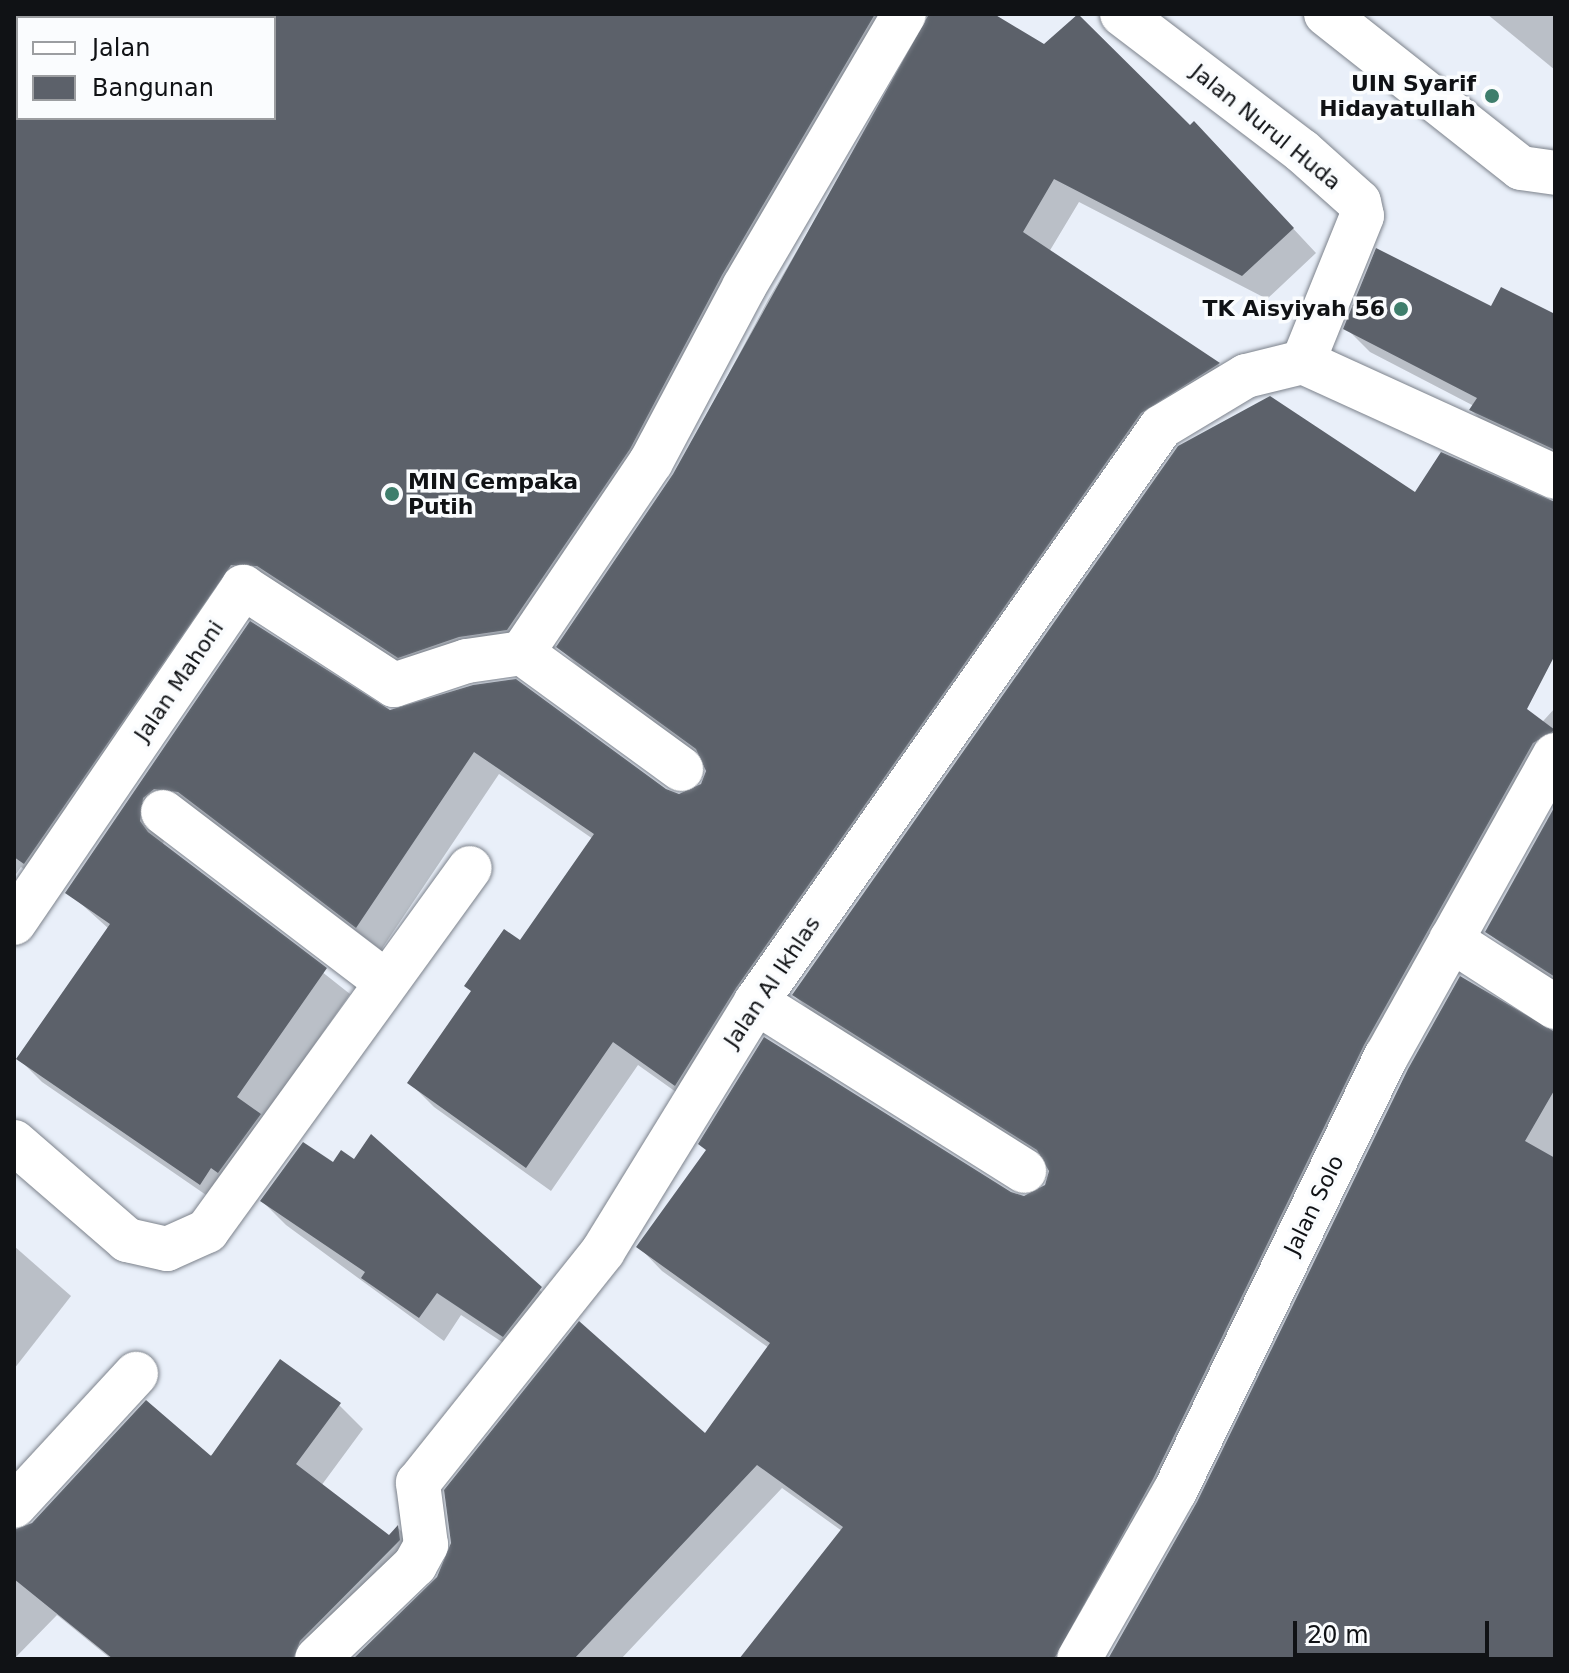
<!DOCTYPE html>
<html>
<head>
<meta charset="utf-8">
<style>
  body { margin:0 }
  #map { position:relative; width:1569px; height:1673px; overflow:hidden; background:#e9eff9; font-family:"DejaVu Sans",sans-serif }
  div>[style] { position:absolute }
  .shadow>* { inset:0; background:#0003 }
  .building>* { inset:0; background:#5c616a }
  .roads { filter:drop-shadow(0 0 2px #7c828b) drop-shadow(0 0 2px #7c828b) }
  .minor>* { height:44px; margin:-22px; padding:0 22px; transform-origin:22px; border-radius:22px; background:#fff }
  .dots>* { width:22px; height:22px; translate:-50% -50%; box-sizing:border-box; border:4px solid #fafcfe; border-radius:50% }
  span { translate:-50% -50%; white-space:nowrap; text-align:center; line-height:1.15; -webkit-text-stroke:7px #fafcfe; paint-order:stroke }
  .poi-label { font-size:22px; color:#101215; font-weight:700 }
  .right { translate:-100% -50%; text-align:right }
  .left { translate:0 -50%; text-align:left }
  .street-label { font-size:22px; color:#101215 }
  .frame { position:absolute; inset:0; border:16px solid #101215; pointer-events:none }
  .legend { position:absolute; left:16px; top:16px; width:260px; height:104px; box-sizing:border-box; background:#fafcfe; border:2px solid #9c9ea1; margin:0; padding:10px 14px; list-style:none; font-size:24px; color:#101215 }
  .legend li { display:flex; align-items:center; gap:16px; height:40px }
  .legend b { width:40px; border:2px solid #9c9ea1 }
  .scale { position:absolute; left:1293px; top:1621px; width:196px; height:36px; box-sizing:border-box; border:4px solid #101215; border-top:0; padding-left:10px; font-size:24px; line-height:28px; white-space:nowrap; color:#101215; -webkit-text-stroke:6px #fafcfe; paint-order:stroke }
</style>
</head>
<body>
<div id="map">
  <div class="shadow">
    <i style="clip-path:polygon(evenodd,14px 14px,990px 14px,1045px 47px,1077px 15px,1190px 128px,1218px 148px,1316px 253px,1267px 299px,1079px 202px,1049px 252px,1218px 364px,1242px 388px,1165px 436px,700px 1109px,638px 1065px,551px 1191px,434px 1107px,409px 1082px,520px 943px,593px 839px,499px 774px,381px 950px,204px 816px,179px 812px,166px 822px,163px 846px,350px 994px,263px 1118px,225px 1208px,42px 1082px,18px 1058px,109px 929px,68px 892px,250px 624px,390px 712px,679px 796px,702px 786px,708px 771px,702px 757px,583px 671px,559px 647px,675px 475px,768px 300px,928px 27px,928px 15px,917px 15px,532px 653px,423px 681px,256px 588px,49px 887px,21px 867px,14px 877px,14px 14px,18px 18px,274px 18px,274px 118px,18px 118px,18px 18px)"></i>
    <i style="clip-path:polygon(1487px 14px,1555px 14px,1555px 70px)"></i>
    <i style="clip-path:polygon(1492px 309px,1555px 316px,1555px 461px,1495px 434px,1471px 410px,1474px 406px,1370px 352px,1346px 328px)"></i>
    <i style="clip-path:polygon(1416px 494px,1555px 503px,1555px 631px,1424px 852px,1555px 708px,1555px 770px,1088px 1659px,747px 1659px,842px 1531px,782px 1488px,621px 1659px,356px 1659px,706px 1436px,769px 1348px,662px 1271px,639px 1247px,1010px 1194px,1024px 1198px,1046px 1186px,1051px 1171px,1046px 1163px,818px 1019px,794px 995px)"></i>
    <i style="clip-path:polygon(1555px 810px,1555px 986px,1487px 932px)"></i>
    <i style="clip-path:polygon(1555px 1033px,1555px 1659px,1110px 1659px)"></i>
    <i style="clip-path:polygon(371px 1137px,565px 1313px,528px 1359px,461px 1315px,444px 1341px,286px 1225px,262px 1201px,333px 1165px,354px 1161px)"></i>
    <i style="clip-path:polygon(14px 1246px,71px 1296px,14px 1369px)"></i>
    <i style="clip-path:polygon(339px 1405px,363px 1429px,321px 1486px,390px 1538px,398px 1528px,421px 1551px,333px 1659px,111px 1659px,57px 1615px,14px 1659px,14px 1532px)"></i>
  </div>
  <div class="building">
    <i style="clip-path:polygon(274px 14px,875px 14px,722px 275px,630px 449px,507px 630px,459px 637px,398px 658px,257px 566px,231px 565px,24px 864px,14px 857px,14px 118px,274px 118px)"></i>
    <i style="clip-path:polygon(929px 14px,994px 14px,1044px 44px,1078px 14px,1190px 125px,1194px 121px,1294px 228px,1242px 276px,1054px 179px,1023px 232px,1220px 363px,1141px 413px,736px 988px,675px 1086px,613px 1042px,526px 1168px,407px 1083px,471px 991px,464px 986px,504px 929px,520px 940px,594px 834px,474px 752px,356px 928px,178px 792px,154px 789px,143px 798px,140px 821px,148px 832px,327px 968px,237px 1097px,261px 1114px,218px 1173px,211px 1168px,200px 1185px,16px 1059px,110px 924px,65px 893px,250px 621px,390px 710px,473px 685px,516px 679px,666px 789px,679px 794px,701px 784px,706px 771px,696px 749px,556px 647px,673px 474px)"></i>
    <i style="clip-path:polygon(1376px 248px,1491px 306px,1501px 287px,1555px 314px,1555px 450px,1469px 410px,1477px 398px,1343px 329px)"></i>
    <i style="clip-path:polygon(1270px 396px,1415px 492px,1441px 452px,1555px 502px,1555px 655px,1527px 709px,1555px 730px,1533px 743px,1364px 1045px,1153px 1479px,1054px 1659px,739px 1659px,843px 1527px,757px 1465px,574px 1659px,353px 1659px,437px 1577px,451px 1543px,444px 1490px,579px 1321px,705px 1433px,770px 1343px,636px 1247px,706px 1150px,698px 1144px,764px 1037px,1011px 1192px,1024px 1196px,1045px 1185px,1049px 1171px,1037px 1150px,792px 995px,1178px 446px)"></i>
    <i style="clip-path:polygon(1555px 806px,1555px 977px,1485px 932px)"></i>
    <i style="clip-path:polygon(1460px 976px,1555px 1032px,1555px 1089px,1525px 1141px,1555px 1158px,1555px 1659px,1108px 1659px,1197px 1502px,1408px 1069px)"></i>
    <i style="clip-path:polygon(371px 1134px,542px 1287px,503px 1337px,437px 1293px,419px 1318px,361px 1278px,365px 1272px,260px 1201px,303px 1142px,333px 1162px,341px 1150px,354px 1159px)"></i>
    <i style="clip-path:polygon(280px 1359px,341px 1403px,296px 1464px,389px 1535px,398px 1525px,400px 1540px,300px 1641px,293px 1659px,113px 1659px,14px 1579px,14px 1530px,32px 1523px,146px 1400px,211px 1456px)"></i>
  </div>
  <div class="roads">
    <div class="minor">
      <i style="left:1122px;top:14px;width:226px;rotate:37.3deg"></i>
      <i style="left:1302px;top:151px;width:76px;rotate:41.8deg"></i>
      <i style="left:1359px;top:202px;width:14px;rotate:78deg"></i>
      <i style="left:1362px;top:216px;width:157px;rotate:112deg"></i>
      <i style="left:1303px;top:362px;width:277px;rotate:24.5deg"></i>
      <i style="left:1326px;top:14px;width:248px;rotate:38.3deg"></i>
      <i style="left:1521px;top:168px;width:34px;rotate:8deg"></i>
      <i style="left:522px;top:653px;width:230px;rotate:-56deg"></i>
      <i style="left:651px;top:462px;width:198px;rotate:-62deg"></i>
      <i style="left:744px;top:287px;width:316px;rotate:-59.6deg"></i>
      <i style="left:163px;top:812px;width:279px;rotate:37.3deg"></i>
      <i style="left:14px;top:923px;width:407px;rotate:-55.7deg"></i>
      <i style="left:243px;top:587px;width:180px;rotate:33deg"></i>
      <i style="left:394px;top:685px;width:77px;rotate:-18.2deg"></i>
      <i style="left:467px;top:661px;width:56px;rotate:-8.3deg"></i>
      <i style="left:522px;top:653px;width:197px;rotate:36.1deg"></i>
      <i style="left:1451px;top:940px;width:124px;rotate:32.8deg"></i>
      <i style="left:756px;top:1002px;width:317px;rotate:32.2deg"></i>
      <i style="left:14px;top:1142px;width:150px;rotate:40.9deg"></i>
      <i style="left:127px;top:1240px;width:41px;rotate:12.7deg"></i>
      <i style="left:167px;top:1249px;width:44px;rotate:-24.2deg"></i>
      <i style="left:207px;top:1231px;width:448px;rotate:-54.1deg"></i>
      <i style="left:14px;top:1506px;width:180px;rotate:-47.3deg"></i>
      <i style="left:317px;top:1659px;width:136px;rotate:-43.8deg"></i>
      <i style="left:415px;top:1565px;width:23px;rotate:-61deg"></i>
      <i style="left:426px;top:1545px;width:63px;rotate:-97.4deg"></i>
      <i style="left:418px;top:1483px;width:297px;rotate:-51.4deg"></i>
      <i style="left:603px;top:1251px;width:292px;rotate:-58.4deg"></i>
      <i style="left:756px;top:1002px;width:703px;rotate:-54.84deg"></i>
      <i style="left:1161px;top:427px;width:99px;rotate:-31deg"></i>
      <i style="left:1246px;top:376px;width:59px;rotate:-13.8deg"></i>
      <i style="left:1079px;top:1659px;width:193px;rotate:-60.3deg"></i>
      <i style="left:1175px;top:1491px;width:483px;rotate:-64.1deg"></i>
      <i style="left:1386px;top:1057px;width:346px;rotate:-60.8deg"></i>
    </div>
  </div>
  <div class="dots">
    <i style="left:1492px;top:96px;background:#3e7e6c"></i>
    <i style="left:1401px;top:309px;background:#3e7e6c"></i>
    <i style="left:392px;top:494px;background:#3e7e6c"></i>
  </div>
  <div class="poi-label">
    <span class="right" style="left:1476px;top:96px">UIN Syarif<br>Hidayatullah</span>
    <span class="right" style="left:1385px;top:309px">TK Aisyiyah 56</span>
    <span class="left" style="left:408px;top:494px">MIN Cempaka<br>Putih</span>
  </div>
  <div class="street-label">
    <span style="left:1266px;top:127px;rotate:39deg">Jalan Nurul Huda</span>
    <span style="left:179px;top:681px;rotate:-56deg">Jalan Mahoni</span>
    <span style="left:772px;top:982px;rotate:-56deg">Jalan Al Ikhlas</span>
    <span style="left:1314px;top:1205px;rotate:-64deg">Jalan Solo</span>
  </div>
  <div class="frame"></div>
  <ul class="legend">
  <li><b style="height:10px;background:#fff"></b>Jalan</li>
  <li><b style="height:22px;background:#5c616a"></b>Bangunan</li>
  </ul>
  <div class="scale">20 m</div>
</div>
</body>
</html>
